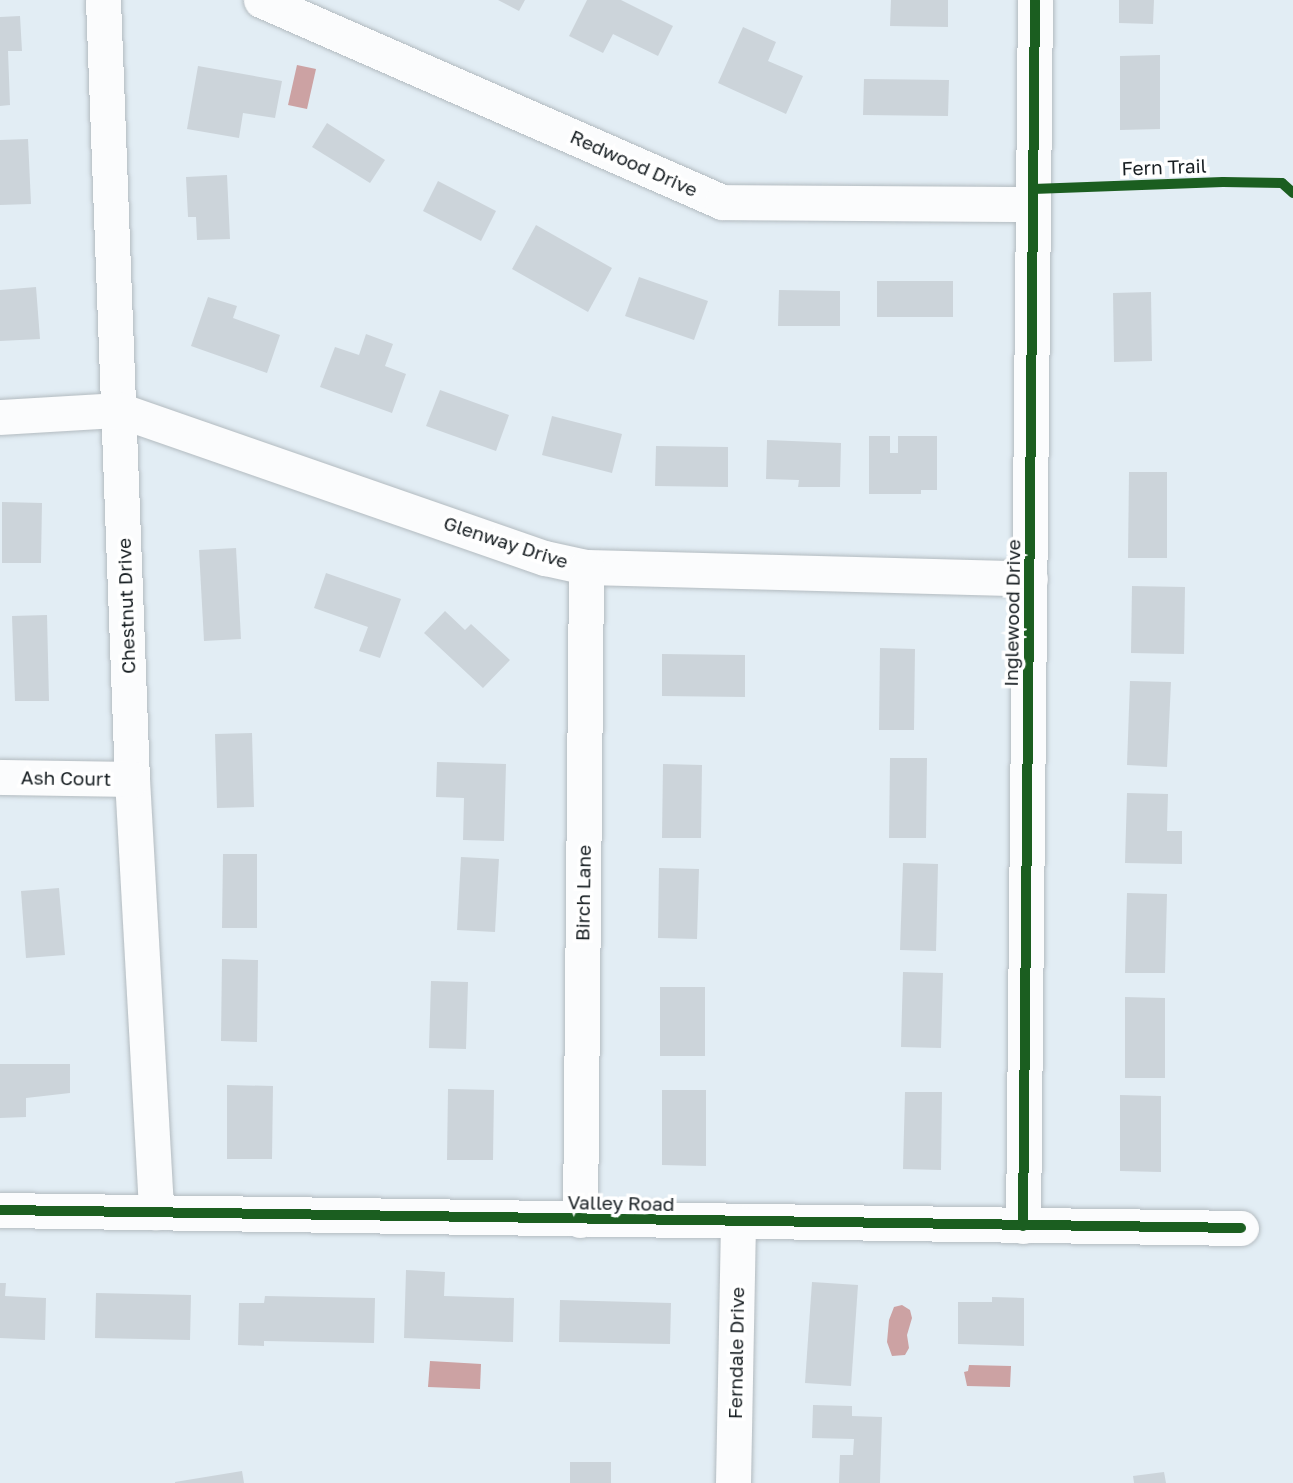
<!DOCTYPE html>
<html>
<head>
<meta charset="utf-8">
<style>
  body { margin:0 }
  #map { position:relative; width:1293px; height:1483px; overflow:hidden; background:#e2edf4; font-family:"Golos Text",sans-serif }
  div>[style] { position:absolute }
  .water>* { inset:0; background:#cca2a3 }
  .building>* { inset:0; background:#ccd4da }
  .roads { filter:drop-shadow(0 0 2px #b3bbc0) drop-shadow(0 0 2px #b3bbc0) }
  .minor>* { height:35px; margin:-17.5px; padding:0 17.5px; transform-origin:17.5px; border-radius:17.5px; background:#fbfcfd }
  .cycleway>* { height:10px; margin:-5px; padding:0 5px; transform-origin:5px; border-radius:5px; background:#1b5e20 }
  span { translate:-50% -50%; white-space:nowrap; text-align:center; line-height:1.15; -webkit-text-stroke:7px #fff; paint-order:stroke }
  .street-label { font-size:19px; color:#171e22 }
</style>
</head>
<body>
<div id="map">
  <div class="water">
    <i style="clip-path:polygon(297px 65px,316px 69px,307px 109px,288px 105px)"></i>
    <i style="clip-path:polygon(902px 1305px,910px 1310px,912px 1318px,907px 1335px,909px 1348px,905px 1355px,892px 1356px,887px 1342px,889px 1320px,894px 1307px)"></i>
    <i style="clip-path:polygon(430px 1361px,481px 1364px,480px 1389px,428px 1387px)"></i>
    <i style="clip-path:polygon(969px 1365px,1011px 1366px,1010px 1387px,967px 1386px,964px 1372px,968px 1371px)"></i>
  </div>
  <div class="building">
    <i style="clip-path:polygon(498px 0,525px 0,519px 11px)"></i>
    <i style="clip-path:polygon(587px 0,621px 0,673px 26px,658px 56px,613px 34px,603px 53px,569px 36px)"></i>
    <i style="clip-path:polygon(891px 0,948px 0,948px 27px,890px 26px)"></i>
    <i style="clip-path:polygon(1119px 0,1154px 0,1153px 24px,1119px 23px)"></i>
    <i style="clip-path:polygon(20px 16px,22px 51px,8px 51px,10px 105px,0 106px,0 17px)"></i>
    <i style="clip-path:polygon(743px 27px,776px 42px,768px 61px,803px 76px,786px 114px,718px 83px)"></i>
    <i style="clip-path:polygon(1160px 55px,1160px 129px,1120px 130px,1120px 56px)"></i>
    <i style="clip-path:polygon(198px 66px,282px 81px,275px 118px,243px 113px,239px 138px,187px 129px)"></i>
    <i style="clip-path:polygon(864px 79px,949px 80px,948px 116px,863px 115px)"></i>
    <i style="clip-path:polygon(327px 123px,385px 160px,370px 183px,312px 147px)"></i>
    <i style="clip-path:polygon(28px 139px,31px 204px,0 205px,0 140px)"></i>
    <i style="clip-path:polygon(227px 175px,230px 239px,197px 240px,196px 217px,188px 217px,186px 177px)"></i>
    <i style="clip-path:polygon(438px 181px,496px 211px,481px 241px,423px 211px)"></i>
    <i style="clip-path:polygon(536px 225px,612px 268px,588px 312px,512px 269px)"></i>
    <i style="clip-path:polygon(639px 277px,708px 301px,694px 340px,625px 316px)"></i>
    <i style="clip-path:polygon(877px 281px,953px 281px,953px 317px,877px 317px)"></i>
    <i style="clip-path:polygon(36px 287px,40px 339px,0 341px,0 290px)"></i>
    <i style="clip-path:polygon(779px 290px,840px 291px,840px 326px,778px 326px)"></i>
    <i style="clip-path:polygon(1151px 292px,1152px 361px,1114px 362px,1113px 293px)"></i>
    <i style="clip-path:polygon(208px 297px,237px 306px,233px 318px,280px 335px,267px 373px,191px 346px)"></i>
    <i style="clip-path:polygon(366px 334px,393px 344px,385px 366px,406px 374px,392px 413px,320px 387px,335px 347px,359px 355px)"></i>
    <i style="clip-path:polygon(440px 390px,509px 415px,496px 451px,426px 426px)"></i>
    <i style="clip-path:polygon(552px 416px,622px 434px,612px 473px,542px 455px)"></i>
    <i style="clip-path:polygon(869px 436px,890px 436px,890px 453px,898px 453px,898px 436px,937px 436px,937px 490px,921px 490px,921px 494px,869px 494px)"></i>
    <i style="clip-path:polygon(767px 440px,841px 443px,840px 487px,798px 487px,799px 480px,766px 479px)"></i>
    <i style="clip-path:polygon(656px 446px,728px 447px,728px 487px,655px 486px)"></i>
    <i style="clip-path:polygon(1129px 472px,1167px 472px,1167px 558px,1128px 558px)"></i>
    <i style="clip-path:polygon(2px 502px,42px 503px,41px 563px,2px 563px)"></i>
    <i style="clip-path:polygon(236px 548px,241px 639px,204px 641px,199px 550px)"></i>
    <i style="clip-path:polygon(326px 573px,401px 599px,380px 658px,359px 651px,368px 627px,314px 608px)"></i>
    <i style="clip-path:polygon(1132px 586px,1185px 587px,1184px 654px,1131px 653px)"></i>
    <i style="clip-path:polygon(445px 611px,465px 630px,471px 624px,510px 660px,483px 688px,424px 633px)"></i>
    <i style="clip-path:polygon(47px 615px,49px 701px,15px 701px,12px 616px)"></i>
    <i style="clip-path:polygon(880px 648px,915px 649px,914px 730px,879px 730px)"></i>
    <i style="clip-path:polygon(662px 654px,745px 655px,745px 697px,662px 696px)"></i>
    <i style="clip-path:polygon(1130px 681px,1171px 682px,1167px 767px,1127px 765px)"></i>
    <i style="clip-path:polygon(252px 733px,254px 807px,217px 808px,215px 734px)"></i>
    <i style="clip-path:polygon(890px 758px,927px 758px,926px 838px,889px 838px)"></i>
    <i style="clip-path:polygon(437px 762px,506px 764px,504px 841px,463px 840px,464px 798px,436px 797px)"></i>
    <i style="clip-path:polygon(663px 764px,702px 765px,701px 838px,662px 838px)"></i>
    <i style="clip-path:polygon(1127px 793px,1168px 794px,1167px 831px,1182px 831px,1182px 864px,1125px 863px)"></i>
    <i style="clip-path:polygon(223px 854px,257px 854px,257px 928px,222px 928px)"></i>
    <i style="clip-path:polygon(461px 857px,499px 859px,495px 932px,457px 930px)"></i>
    <i style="clip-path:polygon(903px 863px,938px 864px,936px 951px,900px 950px)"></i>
    <i style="clip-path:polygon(659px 868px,699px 869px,697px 939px,658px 938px)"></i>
    <i style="clip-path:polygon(59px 888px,65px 955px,26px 958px,21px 891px)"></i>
    <i style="clip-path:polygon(1127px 893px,1167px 894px,1165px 973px,1125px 973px)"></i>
    <i style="clip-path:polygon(222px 959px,258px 960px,257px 1042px,221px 1041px)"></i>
    <i style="clip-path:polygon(903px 972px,943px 973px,941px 1048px,901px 1047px)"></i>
    <i style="clip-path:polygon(431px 981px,468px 982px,466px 1049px,429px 1048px)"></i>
    <i style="clip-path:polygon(660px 987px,705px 987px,705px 1056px,660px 1056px)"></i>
    <i style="clip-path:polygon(1125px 997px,1165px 998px,1165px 1078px,1125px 1078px)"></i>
    <i style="clip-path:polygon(0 1064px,70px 1064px,70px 1093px,26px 1098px,26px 1117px,0 1118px)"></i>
    <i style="clip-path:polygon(227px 1085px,273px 1086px,272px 1159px,227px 1159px)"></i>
    <i style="clip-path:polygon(448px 1089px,494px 1090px,493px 1160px,447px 1160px)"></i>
    <i style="clip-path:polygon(662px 1090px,706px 1090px,706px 1166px,662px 1165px)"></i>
    <i style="clip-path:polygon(905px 1092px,942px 1092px,941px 1170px,903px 1169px)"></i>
    <i style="clip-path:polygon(1120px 1095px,1161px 1096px,1161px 1172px,1120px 1171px)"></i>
    <i style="clip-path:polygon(406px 1270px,445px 1272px,444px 1296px,514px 1298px,513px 1342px,404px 1338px)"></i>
    <i style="clip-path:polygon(812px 1282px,858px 1285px,851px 1386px,805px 1383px)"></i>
    <i style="clip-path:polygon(0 1283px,6px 1283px,5px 1296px,46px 1298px,45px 1340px,0 1338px)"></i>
    <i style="clip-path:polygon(96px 1293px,191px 1295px,190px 1340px,95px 1338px)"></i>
    <i style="clip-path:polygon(265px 1296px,375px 1298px,374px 1343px,264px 1341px,264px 1346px,238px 1345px,239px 1303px,264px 1303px)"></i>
    <i style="clip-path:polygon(992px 1297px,1024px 1298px,1024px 1346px,958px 1344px,958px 1302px,992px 1302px)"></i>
    <i style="clip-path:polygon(560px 1300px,671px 1303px,670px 1344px,559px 1342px)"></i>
    <i style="clip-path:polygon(813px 1405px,852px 1406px,852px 1416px,882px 1417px,880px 1483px,839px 1483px,840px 1455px,853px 1455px,854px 1439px,812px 1438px)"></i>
    <i style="clip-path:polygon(570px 1462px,611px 1462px,611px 1483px,570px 1483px)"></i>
    <i style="clip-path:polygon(242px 1471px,244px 1483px,175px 1483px,175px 1482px)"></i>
    <i style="clip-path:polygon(1164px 1472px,1166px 1483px,1134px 1483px,1133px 1476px)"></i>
  </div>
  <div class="roads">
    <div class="minor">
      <i style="left:103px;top:0;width:780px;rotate:87.87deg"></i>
      <i style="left:132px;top:779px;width:434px;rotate:86.8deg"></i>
      <i style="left:261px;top:0;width:503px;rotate:23.66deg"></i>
      <i style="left:722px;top:202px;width:311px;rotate:0.4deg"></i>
      <i style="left:0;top:417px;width:119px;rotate:-3.4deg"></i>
      <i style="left:119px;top:410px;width:451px;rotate:19.2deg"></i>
      <i style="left:545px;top:558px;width:42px;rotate:12.4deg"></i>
      <i style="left:586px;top:567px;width:444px;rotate:1.5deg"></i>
      <i style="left:0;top:777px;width:132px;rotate:0.9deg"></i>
      <i style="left:0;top:1210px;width:1241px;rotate:0.83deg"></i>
      <i style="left:580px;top:1220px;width:653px;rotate:-89.47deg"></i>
      <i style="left:1023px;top:1226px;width:1226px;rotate:-89.44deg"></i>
      <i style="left:733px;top:1483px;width:261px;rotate:-88.9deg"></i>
    </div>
  </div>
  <div class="cycleway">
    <i style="left:1033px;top:189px;width:190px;rotate:-2.1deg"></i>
    <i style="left:1223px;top:182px;width:59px;rotate:1deg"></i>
    <i style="left:1282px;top:183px;width:15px;rotate:42deg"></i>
    <i style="left:0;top:1210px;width:1241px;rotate:0.83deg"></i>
    <i style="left:1023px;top:1226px;width:1226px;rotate:-89.44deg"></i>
  </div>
  <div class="street-label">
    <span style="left:634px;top:163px;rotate:24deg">Redwood Drive</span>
    <span style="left:1164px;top:167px;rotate:-2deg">Fern Trail</span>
    <span style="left:506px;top:542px;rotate:18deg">Glenway Drive</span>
    <span style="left:126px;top:606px;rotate:-92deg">Chestnut Drive</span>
    <span style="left:1012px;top:613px;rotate:-89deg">Inglewood Drive</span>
    <span style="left:66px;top:778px;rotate:1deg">Ash Court</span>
    <span style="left:583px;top:893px;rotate:-89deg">Birch Lane</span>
    <span style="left:621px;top:1203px;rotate:1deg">Valley Road</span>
    <span style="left:736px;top:1353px;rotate:-89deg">Ferndale Drive</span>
  </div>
</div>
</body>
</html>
